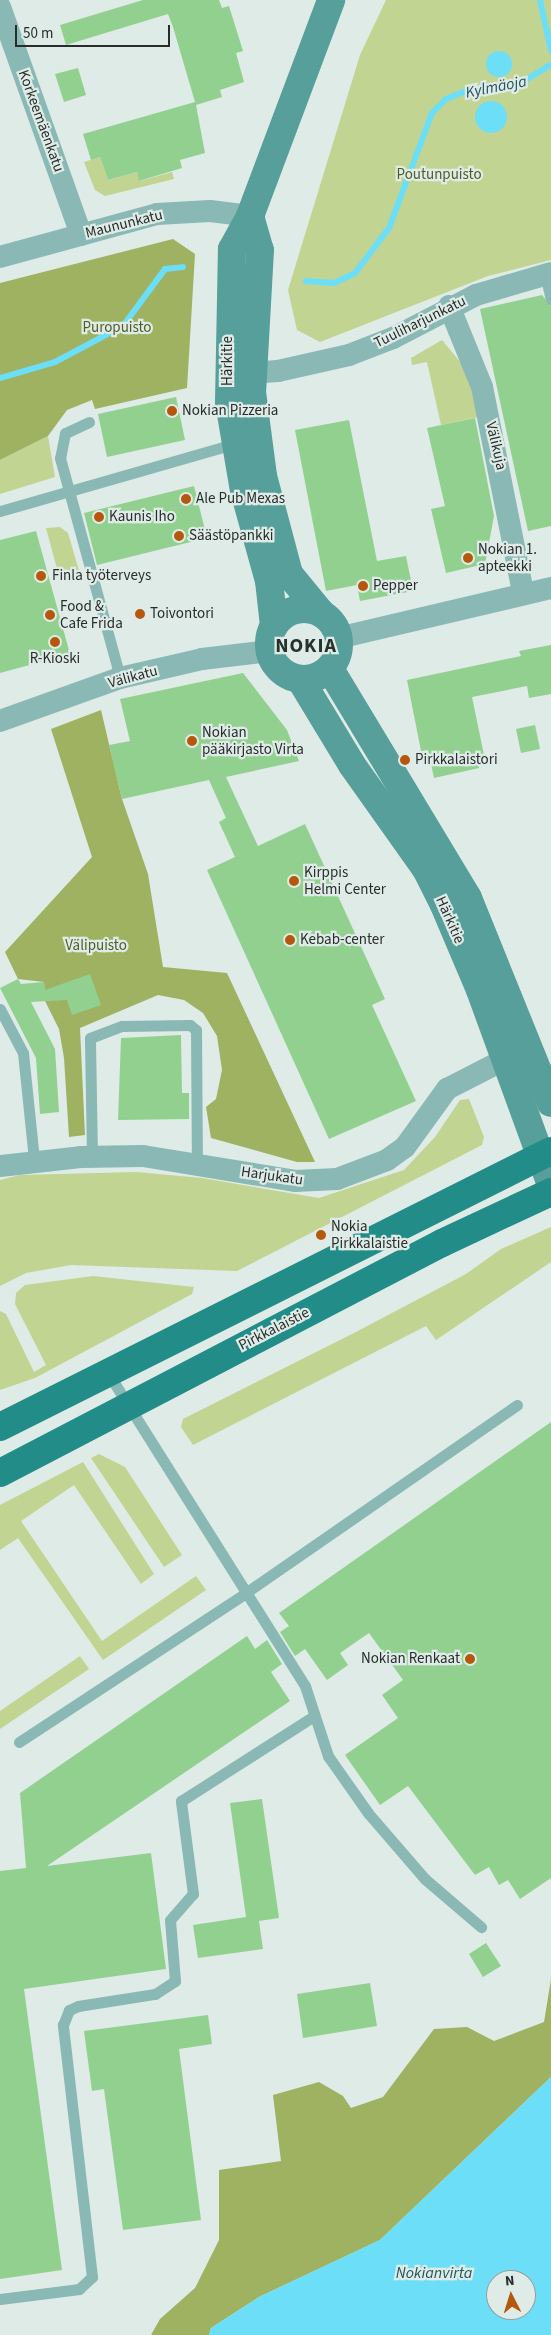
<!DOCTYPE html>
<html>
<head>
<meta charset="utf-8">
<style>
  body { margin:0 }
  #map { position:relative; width:551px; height:2335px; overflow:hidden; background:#dfebe6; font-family:"Source Sans 3",sans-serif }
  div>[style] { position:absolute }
  .green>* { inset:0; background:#c2d492 }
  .forest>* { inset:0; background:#9eb262 }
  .water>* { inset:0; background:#6cdef7 }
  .round { border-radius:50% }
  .stream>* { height:6px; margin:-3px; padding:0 3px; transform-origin:3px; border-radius:3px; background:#6cdef7 }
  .building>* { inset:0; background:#92d090 }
  .service>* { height:11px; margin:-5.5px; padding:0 5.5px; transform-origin:5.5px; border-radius:5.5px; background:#8ab8b4 }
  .minor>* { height:22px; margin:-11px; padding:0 11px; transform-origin:11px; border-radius:11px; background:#8ab8b4 }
  .secondary>* { height:28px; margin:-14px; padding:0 14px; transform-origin:14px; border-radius:14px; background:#569f9b }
  .secondary>.ring { margin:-14px; padding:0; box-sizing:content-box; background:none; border:28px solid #569f9b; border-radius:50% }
  .primary>* { height:28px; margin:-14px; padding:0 14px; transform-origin:14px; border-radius:14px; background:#228d88 }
  .dots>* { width:14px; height:14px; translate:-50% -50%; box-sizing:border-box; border:2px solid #dfebe6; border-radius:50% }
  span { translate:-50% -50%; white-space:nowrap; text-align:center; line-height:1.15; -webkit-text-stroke:4.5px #dfebe6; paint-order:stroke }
  .street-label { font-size:15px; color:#282d2b }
  .park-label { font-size:15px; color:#505d24 }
  .poi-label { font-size:15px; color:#282d2b }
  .left { translate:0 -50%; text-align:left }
  .right { translate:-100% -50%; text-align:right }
  .water-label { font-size:16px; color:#23555f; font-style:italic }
  .district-label { font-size:20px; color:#27312d; font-weight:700; letter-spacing:1px }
  .north { position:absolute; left:486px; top:2270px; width:50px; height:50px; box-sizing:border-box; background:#dfebe6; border:1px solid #969f9b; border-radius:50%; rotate:355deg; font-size:14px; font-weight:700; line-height:20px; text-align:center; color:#282d2b }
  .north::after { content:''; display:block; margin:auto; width:18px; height:22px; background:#b6580b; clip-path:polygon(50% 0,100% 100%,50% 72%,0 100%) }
  .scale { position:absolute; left:15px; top:25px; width:155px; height:22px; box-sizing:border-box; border:2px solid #282d2b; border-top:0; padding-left:6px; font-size:15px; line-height:18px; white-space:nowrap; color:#282d2b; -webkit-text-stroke:4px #dfebe6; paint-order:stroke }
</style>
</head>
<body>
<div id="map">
  <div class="green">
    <i style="clip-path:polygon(386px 0,551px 0,551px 260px,488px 276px,320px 342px,297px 330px,288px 290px,360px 55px)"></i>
    <i style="clip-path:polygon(100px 157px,108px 180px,137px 172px,140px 181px,172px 172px,174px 179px,105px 196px,95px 190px,84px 162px)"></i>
    <i style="clip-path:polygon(442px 340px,466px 369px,478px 417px,441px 425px,427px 362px,412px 365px,411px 358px)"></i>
    <i style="clip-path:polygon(48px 436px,55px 477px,0 494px,0 460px)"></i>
    <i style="clip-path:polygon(60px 527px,68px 533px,80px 574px,60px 580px,46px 528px)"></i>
    <i style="clip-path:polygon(469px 1099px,484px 1137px,482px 1145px,237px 1271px,71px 1265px,26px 1273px,0 1286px,0 1180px,20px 1175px,136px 1172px,202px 1178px,319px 1198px,404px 1170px,435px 1137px,460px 1100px)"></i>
    <i style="clip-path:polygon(551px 1227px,551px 1262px,436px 1340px,426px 1326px,193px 1445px,181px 1427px,183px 1419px,354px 1333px,466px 1274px,501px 1249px)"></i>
    <i style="clip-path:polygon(93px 1276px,194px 1287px,192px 1294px,35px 1378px,0 1390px,0 1311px,6px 1314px,34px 1372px,46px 1365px,15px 1304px,16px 1293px,25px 1285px)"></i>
    <i style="clip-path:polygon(99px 1454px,125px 1467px,182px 1555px,164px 1567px,91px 1458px)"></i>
    <i style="clip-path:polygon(83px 1462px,154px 1574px,141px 1584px,74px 1485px,21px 1521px,102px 1641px,196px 1576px,206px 1590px,103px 1660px,18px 1538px,0 1550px,0 1505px)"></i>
    <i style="clip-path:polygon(80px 1656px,89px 1669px,0 1729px,0 1711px)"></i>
  </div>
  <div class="forest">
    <i style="clip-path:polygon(173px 239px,195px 254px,187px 388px,95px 409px,92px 400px,67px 410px,48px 436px,0 460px,0 283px)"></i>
    <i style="clip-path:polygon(101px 710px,122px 799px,148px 874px,163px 967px,227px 973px,315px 1162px,297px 1162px,211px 1138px,206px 1107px,216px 1099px,222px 1070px,217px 1036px,203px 1013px,184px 1000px,158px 995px,80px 1028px,85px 1135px,69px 1137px,64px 1058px,59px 1029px,45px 1001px,44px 982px,18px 979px,5px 952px,92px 857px,51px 729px)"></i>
    <i style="clip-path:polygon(551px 1979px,551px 2077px,380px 2240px,259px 2297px,211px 2328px,209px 2335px,151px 2335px,160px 2319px,195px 2288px,219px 2240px,219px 2170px,281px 2161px,273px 2095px,319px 2082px,343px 2096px,351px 2108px,383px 2097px,434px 2029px,467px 2027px,494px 2041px,544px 2022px)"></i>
  </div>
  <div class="water">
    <i class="round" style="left:486px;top:51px;width:26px;height:26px"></i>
    <i class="round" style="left:475px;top:101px;width:32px;height:32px"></i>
    <i style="clip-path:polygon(evenodd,551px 2077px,551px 2335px,209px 2335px,211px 2328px,259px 2297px,380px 2240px,551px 2077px,496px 2280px,526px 2280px,526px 2310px,496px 2310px,496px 2280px)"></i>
  </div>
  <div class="stream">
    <i style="left:540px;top:0;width:52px;rotate:77.8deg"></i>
    <i style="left:306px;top:281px;width:28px;rotate:4deg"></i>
    <i style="left:334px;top:283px;width:23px;rotate:-25deg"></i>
    <i style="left:355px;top:273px;width:56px;rotate:-52.9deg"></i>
    <i style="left:389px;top:228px;width:123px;rotate:-69.5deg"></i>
    <i style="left:432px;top:113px;width:20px;rotate:-45deg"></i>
    <i style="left:446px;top:99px;width:24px;rotate:-22deg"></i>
    <i style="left:468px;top:90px;width:50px;rotate:-5.7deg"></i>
    <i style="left:518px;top:85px;width:39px;rotate:-32deg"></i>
    <i style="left:0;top:378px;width:57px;rotate:-16.2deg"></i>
    <i style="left:55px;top:362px;width:77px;rotate:-27.9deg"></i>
    <i style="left:123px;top:326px;width:71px;rotate:-53.6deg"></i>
    <i style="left:165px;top:269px;width:18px;rotate:-6deg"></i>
  </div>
  <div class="building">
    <i style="clip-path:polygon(143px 0,219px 0,222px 8px,229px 6px,243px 51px,236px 53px,244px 82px,220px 90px,222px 97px,196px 105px,205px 153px,180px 160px,182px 168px,139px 181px,137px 172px,108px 180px,100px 157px,91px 160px,83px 134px,195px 102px,173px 27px,168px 14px,66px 45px,60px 25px)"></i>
    <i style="clip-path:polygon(78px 68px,86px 95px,64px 102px,55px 74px)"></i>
    <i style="clip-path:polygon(542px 295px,551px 306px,551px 526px,528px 531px,480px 309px)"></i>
    <i style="clip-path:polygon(176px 397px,185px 440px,107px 457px,98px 414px)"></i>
    <i style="clip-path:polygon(475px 418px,494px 516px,485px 564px,446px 573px,431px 509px,445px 506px,427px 428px)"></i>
    <i style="clip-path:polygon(349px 420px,377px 561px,406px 556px,413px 591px,360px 601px,357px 585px,326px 591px,295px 430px)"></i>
    <i style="clip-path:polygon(194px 486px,207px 538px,97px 565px,84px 513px)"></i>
    <i style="clip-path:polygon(36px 531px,70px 654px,0 673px,0 540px)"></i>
    <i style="clip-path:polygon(551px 645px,551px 694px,529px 698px,527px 686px,472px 697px,485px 760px,477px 762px,479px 768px,434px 778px,428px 750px,421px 751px,407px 680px,521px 656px,519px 651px)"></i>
    <i style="clip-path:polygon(243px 673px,287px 730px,299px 761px,226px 777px,258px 846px,305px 824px,385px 999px,372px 1005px,416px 1101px,329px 1139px,207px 870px,235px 857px,219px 822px,226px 818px,209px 780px,122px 799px,109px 745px,130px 741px,120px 699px)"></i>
    <i style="clip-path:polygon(535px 725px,540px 749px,521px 753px,516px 729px)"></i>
    <i style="clip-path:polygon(90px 974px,101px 1005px,72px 1015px,67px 1000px,31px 1002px,55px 1049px,59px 1112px,40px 1114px,36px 1058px,0 988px,18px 979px,21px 984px,44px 982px,45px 990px)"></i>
    <i style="clip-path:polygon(181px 1035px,182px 1093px,189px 1093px,189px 1119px,118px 1120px,121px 1038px)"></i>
    <i style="clip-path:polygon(551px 1422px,551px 1878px,520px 1899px,508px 1880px,499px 1885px,489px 1867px,475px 1875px,408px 1786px,380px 1805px,345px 1755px,398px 1718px,382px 1695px,403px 1680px,369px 1633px,340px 1653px,348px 1665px,327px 1680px,305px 1649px,295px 1656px,280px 1632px,289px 1626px,279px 1613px)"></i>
    <i style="clip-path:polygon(247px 1636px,255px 1649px,267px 1640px,282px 1664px,271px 1672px,290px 1701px,47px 1866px,151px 1853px,166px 1969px,24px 1989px,62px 2270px,0 2279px,0 1871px,26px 1868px,20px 1793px)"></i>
    <i style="clip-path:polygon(262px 1799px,279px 1918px,259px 1921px,263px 1949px,198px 1958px,193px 1925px,246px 1917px,230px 1803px)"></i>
    <i style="clip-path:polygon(486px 1943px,501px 1966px,483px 1977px,469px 1954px)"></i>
    <i style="clip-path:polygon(370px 1983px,377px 2026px,303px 2038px,297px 1994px)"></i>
    <i style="clip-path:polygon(208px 2015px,212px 2044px,179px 2049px,201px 2220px,123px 2230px,104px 2089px,92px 2091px,84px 2031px)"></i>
  </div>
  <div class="service">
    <i style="left:545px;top:274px;width:26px;rotate:77deg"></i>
    <i style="left:89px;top:422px;width:26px;rotate:155deg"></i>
    <i style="left:65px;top:433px;width:25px;rotate:101deg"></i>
    <i style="left:60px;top:458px;width:228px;rotate:74.7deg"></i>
    <i style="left:0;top:511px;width:243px;rotate:-16deg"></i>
    <i style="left:0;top:1009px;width:50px;rotate:62.4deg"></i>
    <i style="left:23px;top:1053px;width:108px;rotate:84.1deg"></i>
    <i style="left:92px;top:1156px;width:118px;rotate:-91deg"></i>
    <i style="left:90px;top:1038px;width:34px;rotate:-21deg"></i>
    <i style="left:122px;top:1026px;width:68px;rotate:-0.8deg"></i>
    <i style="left:190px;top:1025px;width:8px;rotate:40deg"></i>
    <i style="left:196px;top:1030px;width:133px;rotate:89.6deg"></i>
    <i style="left:108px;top:1373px;width:370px;rotate:57.8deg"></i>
    <i style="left:305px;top:1686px;width:74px;rotate:71.8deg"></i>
    <i style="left:328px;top:1756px;width:70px;rotate:54.9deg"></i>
    <i style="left:368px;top:1813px;width:87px;rotate:49.2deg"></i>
    <i style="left:425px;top:1879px;width:74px;rotate:40.6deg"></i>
    <i style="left:19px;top:1742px;width:269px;rotate:-33.3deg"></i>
    <i style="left:244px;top:1594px;width:332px;rotate:-34.7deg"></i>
    <i style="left:0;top:2299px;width:80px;rotate:-7.2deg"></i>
    <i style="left:79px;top:2289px;width:18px;rotate:-43deg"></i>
    <i style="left:92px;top:2277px;width:254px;rotate:-96.6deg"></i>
    <i style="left:63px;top:2025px;width:16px;rotate:-68deg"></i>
    <i style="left:69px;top:2010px;width:10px;rotate:-24deg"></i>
    <i style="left:78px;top:2006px;width:78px;rotate:-8.9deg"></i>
    <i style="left:155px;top:1994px;width:24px;rotate:-33deg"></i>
    <i style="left:175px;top:1981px;width:61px;rotate:-94.7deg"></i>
    <i style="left:170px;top:1920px;width:35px;rotate:-49deg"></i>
    <i style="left:193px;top:1894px;width:94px;rotate:-97.4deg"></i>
    <i style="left:181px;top:1801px;width:158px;rotate:-32.6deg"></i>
  </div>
  <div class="minor">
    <i style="left:0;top:7px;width:242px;rotate:70.4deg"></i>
    <i style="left:0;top:257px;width:163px;rotate:-15.3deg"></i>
    <i style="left:157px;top:214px;width:53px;rotate:-3.2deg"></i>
    <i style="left:210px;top:211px;width:40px;rotate:7.1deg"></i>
    <i style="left:449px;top:306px;width:87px;rotate:67.8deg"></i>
    <i style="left:482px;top:387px;width:209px;rotate:78.7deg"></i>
    <i style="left:236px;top:374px;width:42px;rotate:-4.1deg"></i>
    <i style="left:278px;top:371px;width:73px;rotate:-12.7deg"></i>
    <i style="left:349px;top:355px;width:47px;rotate:-21.1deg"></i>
    <i style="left:393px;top:338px;width:93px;rotate:-27.4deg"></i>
    <i style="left:476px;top:295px;width:78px;rotate:-16.3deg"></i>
    <i style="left:338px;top:638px;width:219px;rotate:-13.2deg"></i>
    <i style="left:0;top:721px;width:127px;rotate:-19.7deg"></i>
    <i style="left:120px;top:678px;width:84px;rotate:-13deg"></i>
    <i style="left:202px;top:659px;width:68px;rotate:-6.7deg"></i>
    <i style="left:0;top:1166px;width:81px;rotate:-6.3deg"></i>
    <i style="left:81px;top:1157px;width:62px;rotate:-0.9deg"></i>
    <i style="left:143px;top:1156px;width:154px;rotate:9.3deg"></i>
    <i style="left:295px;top:1181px;width:42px;rotate:-2.7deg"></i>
    <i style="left:337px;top:1179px;width:53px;rotate:-20.8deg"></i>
    <i style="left:387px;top:1160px;width:22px;rotate:-36deg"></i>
    <i style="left:405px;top:1147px;width:72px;rotate:-54.1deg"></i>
    <i style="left:447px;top:1089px;width:81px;rotate:-27.2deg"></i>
  </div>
  <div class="secondary">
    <i style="left:250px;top:216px;width:35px;rotate:74deg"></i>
    <i style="left:260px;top:250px;width:142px;rotate:93.2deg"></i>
    <i style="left:252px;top:392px;width:85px;rotate:82.5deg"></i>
    <i style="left:263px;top:476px;width:101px;rotate:75.1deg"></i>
    <i style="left:289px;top:574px;width:52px;rotate:50.5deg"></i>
    <i class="ring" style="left:269px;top:609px;width:42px;height:42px"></i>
    <i style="left:274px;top:626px;width:45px;rotate:-96.3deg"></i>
    <i style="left:269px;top:581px;width:93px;rotate:-105.5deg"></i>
    <i style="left:244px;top:491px;width:90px;rotate:-99.6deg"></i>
    <i style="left:229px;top:402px;width:153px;rotate:-88.9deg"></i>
    <i style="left:232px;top:249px;width:38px;rotate:-61deg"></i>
    <i style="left:250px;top:216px;width:231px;rotate:-69.4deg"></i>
    <i style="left:330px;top:669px;width:267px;rotate:58.9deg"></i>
    <i style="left:468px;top:898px;width:221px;rotate:68deg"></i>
    <i style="left:300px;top:679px;width:100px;rotate:58.8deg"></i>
    <i style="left:352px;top:765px;width:128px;rotate:54.6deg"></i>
    <i style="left:426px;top:869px;width:40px;rotate:63.4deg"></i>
    <i style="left:444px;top:905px;width:92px;rotate:67deg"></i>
    <i style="left:480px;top:990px;width:208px;rotate:70deg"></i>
  </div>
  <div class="primary">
    <i style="left:0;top:1427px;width:616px;rotate:-26.61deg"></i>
    <i style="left:0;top:1473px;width:498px;rotate:-27.5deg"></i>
    <i style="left:442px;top:1243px;width:120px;rotate:-25.1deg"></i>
  </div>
  <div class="dots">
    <i style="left:172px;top:411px;background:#b6580b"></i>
    <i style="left:186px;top:499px;background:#b6580b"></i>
    <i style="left:99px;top:517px;background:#b6580b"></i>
    <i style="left:179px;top:536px;background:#b6580b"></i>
    <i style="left:468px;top:558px;background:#b6580b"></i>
    <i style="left:41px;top:576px;background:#b6580b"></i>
    <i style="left:363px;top:586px;background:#b6580b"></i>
    <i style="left:140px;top:614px;background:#b6580b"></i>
    <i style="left:50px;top:615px;background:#b6580b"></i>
    <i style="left:55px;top:642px;background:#b6580b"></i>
    <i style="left:192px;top:741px;background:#b6580b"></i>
    <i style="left:405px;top:760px;background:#b6580b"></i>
    <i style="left:294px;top:881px;background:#b6580b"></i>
    <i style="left:290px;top:940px;background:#b6580b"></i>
    <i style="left:321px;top:1235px;background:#b6580b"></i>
    <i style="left:470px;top:1659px;background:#b6580b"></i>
  </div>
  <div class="street-label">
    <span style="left:41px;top:121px;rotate:70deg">Korkeemäenkatu</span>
    <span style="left:124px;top:224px;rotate:-14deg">Maununkatu</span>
    <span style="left:420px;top:322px;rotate:-26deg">Tuuliharjunkatu</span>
    <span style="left:228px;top:361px;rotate:-90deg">Härkitie</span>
    <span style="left:496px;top:446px;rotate:77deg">Välikuja</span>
    <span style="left:133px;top:677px;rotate:-15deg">Välikatu</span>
    <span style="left:450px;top:920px;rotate:66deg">Härkitie</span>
    <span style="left:272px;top:1176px;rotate:8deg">Harjukatu</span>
    <span style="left:274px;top:1329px;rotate:-27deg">Pirkkalaistie</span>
  </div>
  <div class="park-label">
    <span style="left:439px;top:175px">Poutunpuisto</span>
    <span style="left:117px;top:328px">Puropuisto</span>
    <span style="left:96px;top:946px">Välipuisto</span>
  </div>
  <div class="poi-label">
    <span class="left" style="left:182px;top:411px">Nokian Pizzeria</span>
    <span class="left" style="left:196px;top:499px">Ale Pub Mexas</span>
    <span class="left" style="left:109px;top:517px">Kaunis Iho</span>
    <span class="left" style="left:189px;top:536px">Säästöpankki</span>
    <span class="left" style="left:478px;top:558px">Nokian 1.<br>apteekki</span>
    <span class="left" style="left:52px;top:576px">Finla työterveys</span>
    <span class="left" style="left:373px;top:586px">Pepper</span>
    <span class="left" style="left:60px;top:615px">Food &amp;<br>Cafe Frida</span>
    <span class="left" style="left:150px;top:614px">Toivontori</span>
    <span style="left:55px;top:659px">R-Kioski</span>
    <span class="left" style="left:202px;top:741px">Nokian<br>pääkirjasto Virta</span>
    <span class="left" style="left:415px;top:760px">Pirkkalaistori</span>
    <span class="left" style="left:304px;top:881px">Kirppis<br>Helmi Center</span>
    <span class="left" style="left:300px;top:940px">Kebab-center</span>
    <span class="left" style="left:331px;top:1235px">Nokia<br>Pirkkalaistie</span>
    <span class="right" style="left:460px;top:1659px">Nokian Renkaat</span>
  </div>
  <div class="water-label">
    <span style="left:496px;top:87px;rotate:-11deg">Kylmäoja</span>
    <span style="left:434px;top:2273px">Nokianvirta</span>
  </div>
  <div class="district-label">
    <span style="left:306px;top:646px">NOKIA</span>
  </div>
  <div class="north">N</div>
  <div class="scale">50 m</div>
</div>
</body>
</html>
